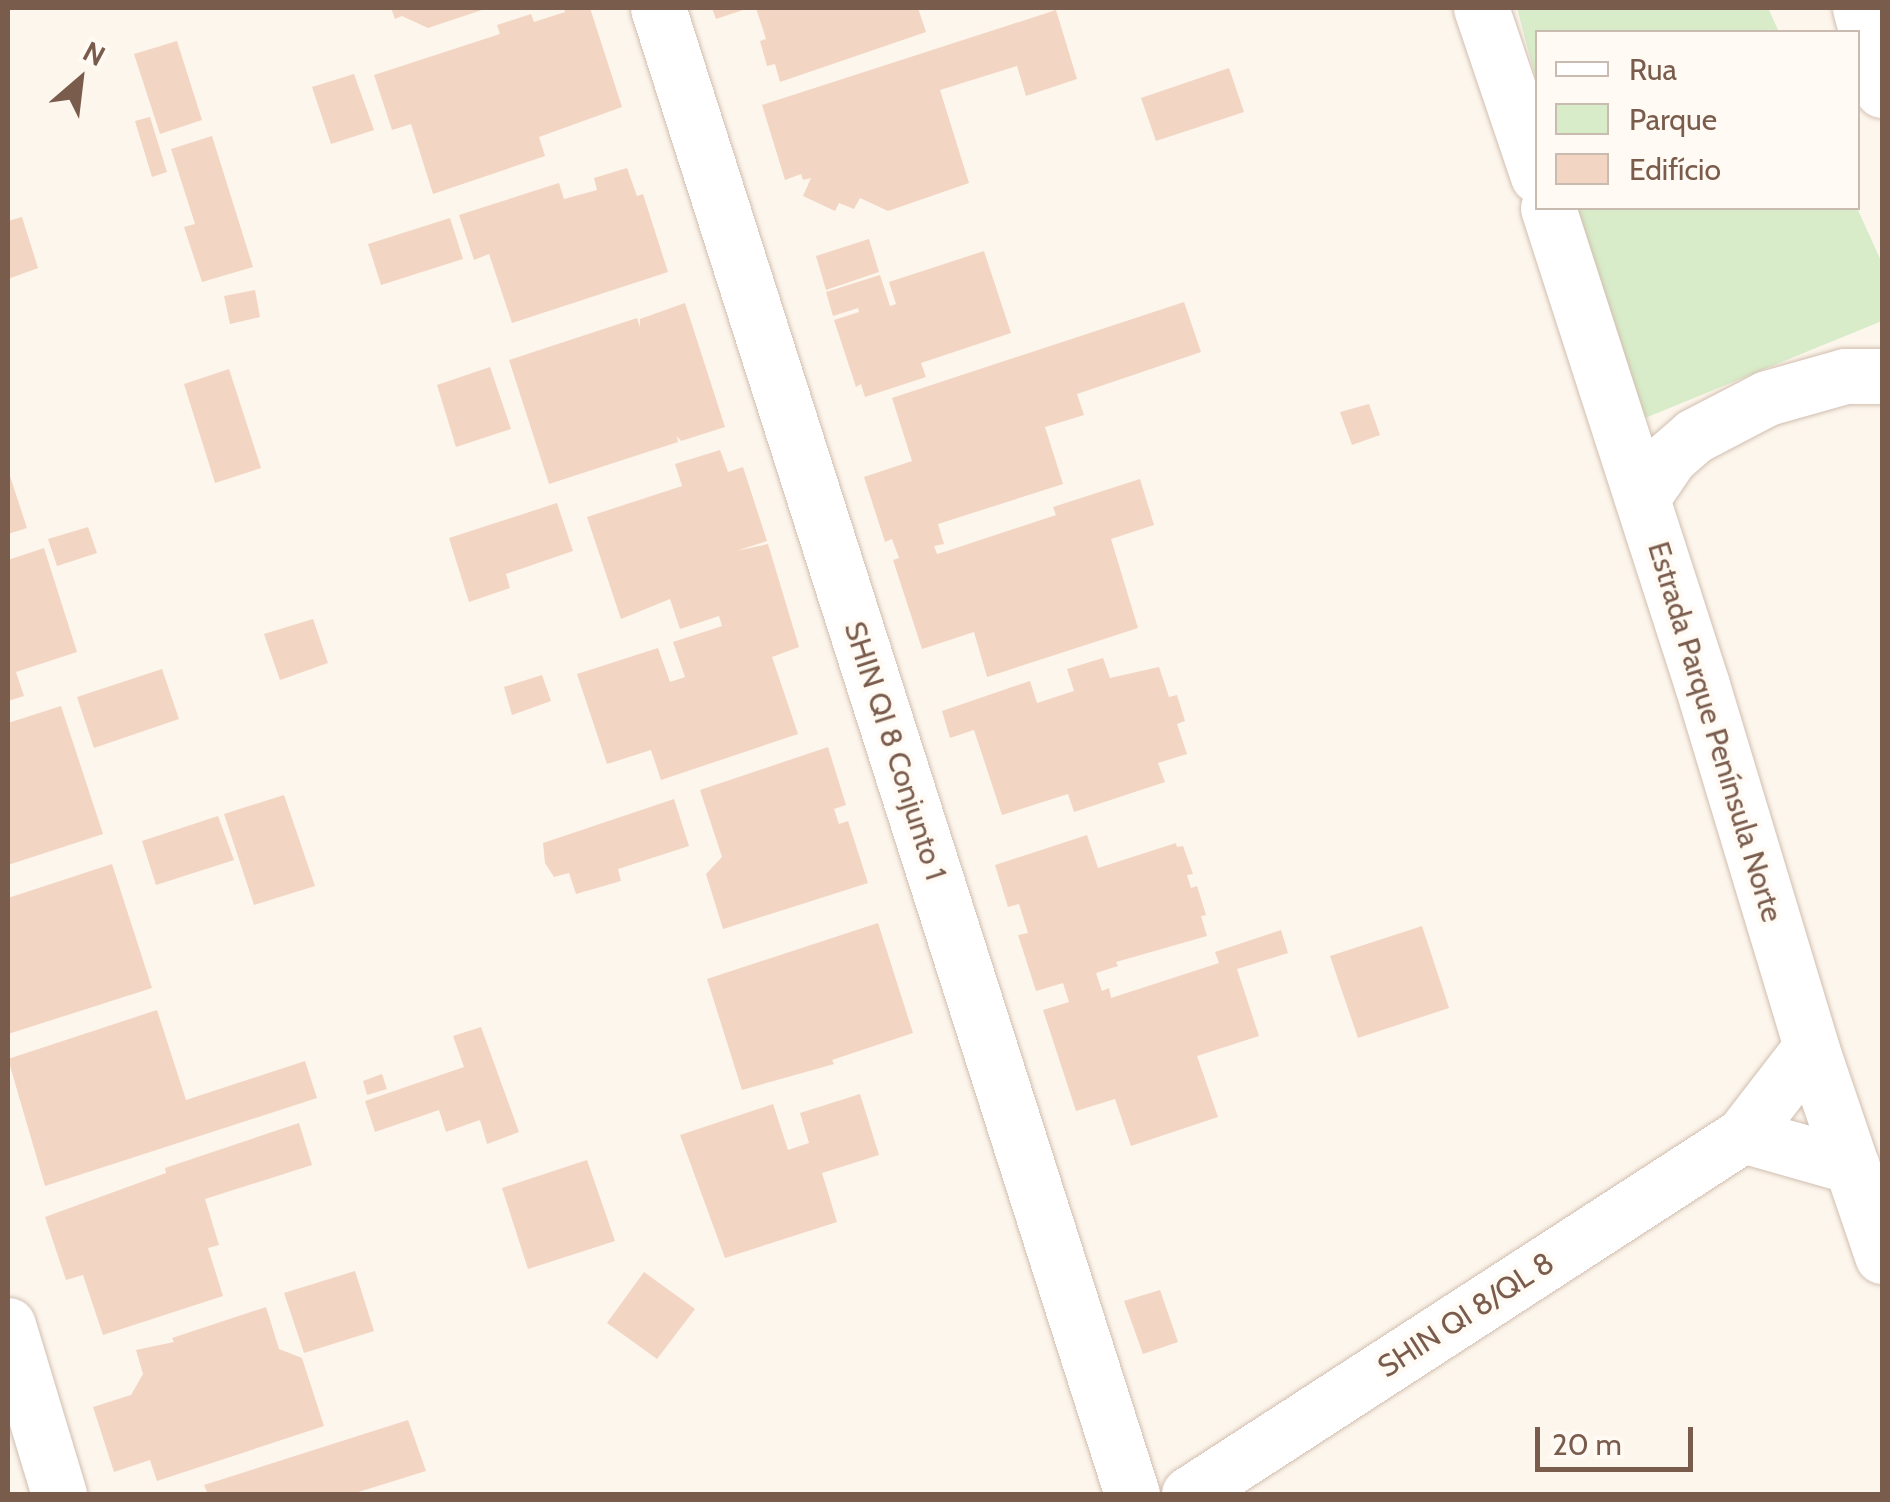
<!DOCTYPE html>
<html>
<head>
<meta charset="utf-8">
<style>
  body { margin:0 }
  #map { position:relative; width:1890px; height:1502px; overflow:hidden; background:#fdf6ec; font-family:Cabin,sans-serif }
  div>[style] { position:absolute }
  .green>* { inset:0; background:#d8ecc9 }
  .building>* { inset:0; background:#f3d5c3 }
  .roads { filter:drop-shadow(0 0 2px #d1beb0) drop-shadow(0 0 2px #d1beb0) }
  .minor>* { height:55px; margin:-27.5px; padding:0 27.5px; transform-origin:27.5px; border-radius:27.5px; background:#fff }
  .tertiary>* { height:55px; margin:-27.5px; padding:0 27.5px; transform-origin:27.5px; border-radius:27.5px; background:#fff }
  .secondary>* { height:55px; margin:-27.5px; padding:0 27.5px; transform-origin:27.5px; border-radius:27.5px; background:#fff }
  span { translate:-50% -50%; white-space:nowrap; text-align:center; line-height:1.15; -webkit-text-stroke:8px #fffaf3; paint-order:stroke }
  .street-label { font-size:30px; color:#7a5c4d }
  .frame { position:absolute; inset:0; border:10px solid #7a5c4d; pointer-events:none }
  .legend { position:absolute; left:1535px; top:30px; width:325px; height:180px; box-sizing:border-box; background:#fffaf3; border:2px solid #cabbb1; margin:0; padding:12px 18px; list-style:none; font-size:30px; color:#7a5c4d }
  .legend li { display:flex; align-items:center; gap:20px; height:50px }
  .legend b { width:50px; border:2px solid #cabbb1 }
  .north { position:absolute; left:30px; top:30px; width:100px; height:100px; -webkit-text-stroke:8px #fffaf3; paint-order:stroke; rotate:28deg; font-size:28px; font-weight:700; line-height:40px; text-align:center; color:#7a5c4d }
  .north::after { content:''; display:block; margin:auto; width:35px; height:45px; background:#7a5c4d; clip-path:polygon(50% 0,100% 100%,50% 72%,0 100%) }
  .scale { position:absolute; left:1535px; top:1427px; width:158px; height:45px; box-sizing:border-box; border:5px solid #7a5c4d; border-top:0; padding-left:12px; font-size:30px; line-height:35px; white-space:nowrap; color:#7a5c4d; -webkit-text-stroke:8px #fffaf3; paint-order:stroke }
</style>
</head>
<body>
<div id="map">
  <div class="green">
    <i style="clip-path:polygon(1517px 8px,1768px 8px,1779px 32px,1538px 32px,1537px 83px)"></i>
    <i style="clip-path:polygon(1572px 208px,1857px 208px,1882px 263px,1882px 321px,1633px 423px)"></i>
  </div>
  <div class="building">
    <i style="clip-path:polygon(391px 8px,488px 8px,428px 28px,402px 16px,395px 19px)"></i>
    <i style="clip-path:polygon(564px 8px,590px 8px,622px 107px,539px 137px,545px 156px,433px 194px,411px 124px,392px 130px,374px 75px,500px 34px,497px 25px,531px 14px,534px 22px,565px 12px)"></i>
    <i style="clip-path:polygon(712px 8px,749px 8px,716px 19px)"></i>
    <i style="clip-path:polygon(756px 8px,918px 8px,926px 32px,780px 82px,775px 64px,767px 66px,760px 41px,766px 39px)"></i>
    <i style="clip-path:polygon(1056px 10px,1077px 79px,1026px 96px,1017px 66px,940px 90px,969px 183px,888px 211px,860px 198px,854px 209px,839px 203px,835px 211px,803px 196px,811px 178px,803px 180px,801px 174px,785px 180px,762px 105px)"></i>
    <i style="clip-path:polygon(177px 41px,202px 120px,160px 134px,134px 54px)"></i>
    <i style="clip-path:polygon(1229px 68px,1244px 112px,1156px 141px,1141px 98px)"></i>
    <i style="clip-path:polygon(354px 74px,374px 130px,331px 144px,312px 87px)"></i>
    <i style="clip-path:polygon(150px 117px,167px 172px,152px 177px,135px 121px)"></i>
    <i style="clip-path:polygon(212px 136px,253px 267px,202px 282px,184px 227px,195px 224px,171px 149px)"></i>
    <i style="clip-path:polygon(627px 168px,637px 196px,643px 194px,668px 272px,512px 323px,489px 254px,474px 260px,459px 215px,559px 183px,564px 199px,597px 190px,594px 178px)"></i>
    <i style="clip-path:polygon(22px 217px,38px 268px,8px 279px,8px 221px)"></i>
    <i style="clip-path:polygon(450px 218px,463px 259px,381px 285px,368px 244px)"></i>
    <i style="clip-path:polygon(869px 239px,879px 272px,826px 290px,816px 256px)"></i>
    <i style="clip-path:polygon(984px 251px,1011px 333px,921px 363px,926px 377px,865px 397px,861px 384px,856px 387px,834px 320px,859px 312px,858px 308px,833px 316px,826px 292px,880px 275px,890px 306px,896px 304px,889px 282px)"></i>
    <i style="clip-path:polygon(255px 290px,260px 317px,230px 324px,224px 296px)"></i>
    <i style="clip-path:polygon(1184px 302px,1201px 352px,1077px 394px,1084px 415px,1045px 427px,1063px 484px,938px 524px,944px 544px,934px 546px,937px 554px,947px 551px,1056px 515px,1053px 507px,1140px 479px,1154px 525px,1111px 539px,1138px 628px,987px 677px,974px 632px,922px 649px,893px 560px,899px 558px,892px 539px,885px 542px,864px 477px,912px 461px,892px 398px)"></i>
    <i style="clip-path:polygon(685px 303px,725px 427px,681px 441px,677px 436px,678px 442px,549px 484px,509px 360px,637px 318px,640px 327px,640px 319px)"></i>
    <i style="clip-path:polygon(490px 367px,511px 429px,456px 447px,437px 385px)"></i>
    <i style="clip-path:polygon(229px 369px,261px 468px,215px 483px,184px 384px)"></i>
    <i style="clip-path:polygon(1369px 404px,1380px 435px,1352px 445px,1340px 412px)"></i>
    <i style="clip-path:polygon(720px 450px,728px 472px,743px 467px,767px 541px,736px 551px,768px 544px,799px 647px,772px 657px,798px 734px,661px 780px,651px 750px,607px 764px,577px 674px,658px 648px,670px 682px,685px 677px,673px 642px,722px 626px,719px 616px,680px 629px,670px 599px,621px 619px,587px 517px,682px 486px,675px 464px)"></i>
    <i style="clip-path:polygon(8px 470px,27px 528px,8px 534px)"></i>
    <i style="clip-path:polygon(557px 503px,573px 551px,506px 574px,510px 588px,469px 602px,449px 538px)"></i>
    <i style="clip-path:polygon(88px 527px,97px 553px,57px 566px,48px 539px)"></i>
    <i style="clip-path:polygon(44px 548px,77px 652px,16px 672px,24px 696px,8px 701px,8px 560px)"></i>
    <i style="clip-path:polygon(313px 619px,328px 663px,280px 680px,264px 634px)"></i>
    <i style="clip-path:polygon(1103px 658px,1110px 678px,1159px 667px,1169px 697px,1177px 695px,1185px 721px,1177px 724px,1187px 754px,1158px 763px,1165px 782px,1074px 812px,1068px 794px,1002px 815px,974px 730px,950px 738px,942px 711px,1030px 681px,1037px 703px,1074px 691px,1067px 669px)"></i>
    <i style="clip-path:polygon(162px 669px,179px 719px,94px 748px,77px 697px)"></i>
    <i style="clip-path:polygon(542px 675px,551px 701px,512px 715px,504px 687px)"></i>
    <i style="clip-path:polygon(61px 706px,103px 834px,8px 865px,8px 723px)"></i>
    <i style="clip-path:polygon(828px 747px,846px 805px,834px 809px,839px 824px,848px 821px,868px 883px,723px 929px,706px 874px,722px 857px,700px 790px)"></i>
    <i style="clip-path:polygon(284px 795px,315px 886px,254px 905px,224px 814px)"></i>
    <i style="clip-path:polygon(674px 799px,689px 846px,618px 869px,621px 881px,576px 894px,569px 873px,554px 877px,545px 863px,543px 843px)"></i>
    <i style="clip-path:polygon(218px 816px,234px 860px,156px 885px,142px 841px)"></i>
    <i style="clip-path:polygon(1087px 835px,1098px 868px,1176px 843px,1177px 847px,1183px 846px,1193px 874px,1187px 875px,1191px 888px,1197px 886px,1206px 915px,1201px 916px,1207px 936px,1116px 962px,1118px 966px,1096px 973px,1102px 991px,1109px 988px,1111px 998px,1219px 963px,1215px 952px,1281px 930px,1288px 953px,1237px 969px,1259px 1036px,1197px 1056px,1218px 1117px,1131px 1146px,1115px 1099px,1076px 1111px,1043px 1010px,1069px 1002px,1063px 983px,1036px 991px,1018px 935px,1028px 933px,1019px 904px,1008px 907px,995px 865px)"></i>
    <i style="clip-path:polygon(112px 864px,152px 988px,8px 1034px,8px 898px)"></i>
    <i style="clip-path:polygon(878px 923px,913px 1033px,832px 1060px,834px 1064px,742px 1090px,707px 979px)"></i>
    <i style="clip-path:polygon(1422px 926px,1449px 1008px,1358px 1038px,1330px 956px)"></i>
    <i style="clip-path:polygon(157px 1010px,186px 1100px,305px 1061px,317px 1098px,45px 1186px,8px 1059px)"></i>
    <i style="clip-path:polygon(481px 1027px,519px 1132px,487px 1144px,480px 1120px,446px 1132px,439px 1110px,375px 1132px,365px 1101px,464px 1067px,453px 1036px)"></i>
    <i style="clip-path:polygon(382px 1074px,387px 1089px,367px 1095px,363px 1081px)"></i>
    <i style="clip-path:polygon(860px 1094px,879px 1155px,822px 1173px,837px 1222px,725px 1258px,680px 1135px,773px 1104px,788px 1150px,809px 1143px,800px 1113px)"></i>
    <i style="clip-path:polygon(299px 1123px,312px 1165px,205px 1199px,219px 1245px,208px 1248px,223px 1296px,103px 1335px,83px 1275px,66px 1280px,45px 1217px,166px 1173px,165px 1168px)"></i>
    <i style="clip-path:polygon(587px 1160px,615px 1241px,528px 1269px,502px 1188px)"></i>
    <i style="clip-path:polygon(355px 1271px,374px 1331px,304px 1353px,284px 1293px)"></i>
    <i style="clip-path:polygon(644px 1272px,695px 1309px,657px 1359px,607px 1323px)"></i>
    <i style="clip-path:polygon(1160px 1290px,1178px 1342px,1143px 1354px,1124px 1301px)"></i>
    <i style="clip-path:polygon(266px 1307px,279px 1349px,302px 1358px,324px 1426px,157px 1481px,150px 1460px,114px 1472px,93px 1407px,131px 1395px,143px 1374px,136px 1350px,174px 1342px,172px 1338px)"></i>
    <i style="clip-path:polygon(408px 1420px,426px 1471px,352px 1494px,208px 1494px,204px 1485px)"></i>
  </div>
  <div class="roads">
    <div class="minor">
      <i style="left:658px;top:8px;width:1560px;rotate:72.31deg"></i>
      <i style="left:8px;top:1325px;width:177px;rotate:73.2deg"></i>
    </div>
    <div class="tertiary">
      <i style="left:1743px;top:1135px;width:113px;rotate:15.9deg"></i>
      <i style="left:1189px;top:1494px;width:660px;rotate:-32.94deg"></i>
      <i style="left:1743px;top:1135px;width:111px;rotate:-52.3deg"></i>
    </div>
    <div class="secondary">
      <i style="left:1481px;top:8px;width:177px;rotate:71.3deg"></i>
      <i style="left:1860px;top:8px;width:85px;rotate:75deg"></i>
      <i style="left:1548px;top:208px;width:501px;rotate:72.11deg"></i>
      <i style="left:1702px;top:685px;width:378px;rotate:73.2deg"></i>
      <i style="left:1811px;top:1047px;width:221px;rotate:71.2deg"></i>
      <i style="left:1642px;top:498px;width:50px;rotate:-55.7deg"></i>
      <i style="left:1670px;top:457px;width:32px;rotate:-41deg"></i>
      <i style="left:1694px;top:436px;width:82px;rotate:-27.5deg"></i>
      <i style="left:1767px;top:398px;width:81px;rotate:-15.8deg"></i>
      <i style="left:1845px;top:376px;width:37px"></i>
    </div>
  </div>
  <div class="street-label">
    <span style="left:1715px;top:732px;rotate:73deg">Estrada Parque Península Norte</span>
    <span style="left:895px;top:751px;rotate:72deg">SHIN QI 8 Conjunto 1</span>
    <span style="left:1466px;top:1315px;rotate:-33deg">SHIN QI 8/QL 8</span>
  </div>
  <div class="frame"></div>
  <ul class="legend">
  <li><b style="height:12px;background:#fff"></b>Rua</li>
  <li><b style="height:28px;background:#d8ecc9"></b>Parque</li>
  <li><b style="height:28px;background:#f3d5c3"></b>Edifício</li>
  </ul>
  <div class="north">N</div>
  <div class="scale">20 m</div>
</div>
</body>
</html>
